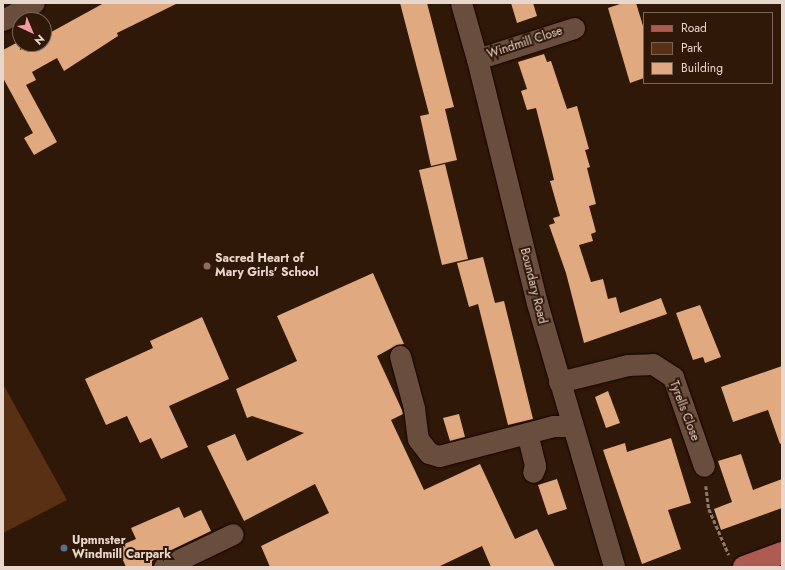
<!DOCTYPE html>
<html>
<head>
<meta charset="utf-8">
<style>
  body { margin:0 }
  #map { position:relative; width:785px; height:570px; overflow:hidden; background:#301808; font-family:Jost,sans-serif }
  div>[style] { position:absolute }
  .green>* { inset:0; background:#593013 }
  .building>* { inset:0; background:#e0a97f }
  .path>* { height:2.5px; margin-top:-1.25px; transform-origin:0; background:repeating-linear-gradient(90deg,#8e7a6d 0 4px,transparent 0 6px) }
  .roads { filter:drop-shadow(0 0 1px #160300) drop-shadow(0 0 1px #160300) }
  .minor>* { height:21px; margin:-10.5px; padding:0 10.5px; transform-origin:10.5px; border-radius:10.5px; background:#6a4e3d }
  .major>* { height:22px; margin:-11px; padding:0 11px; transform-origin:11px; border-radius:11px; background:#ad5b51 }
  .dots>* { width:11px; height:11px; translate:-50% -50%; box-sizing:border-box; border:2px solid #301808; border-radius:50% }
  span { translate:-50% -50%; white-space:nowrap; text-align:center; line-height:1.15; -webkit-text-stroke:4px #301808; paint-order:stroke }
  .street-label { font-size:12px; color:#e8d7cd }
  .poi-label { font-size:12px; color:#e8d7cd; font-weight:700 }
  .left { translate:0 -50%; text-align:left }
  .frame { position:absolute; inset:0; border:4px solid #e8d7cd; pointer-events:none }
  .legend { position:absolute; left:643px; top:12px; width:130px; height:72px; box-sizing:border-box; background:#301808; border:1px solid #7a6457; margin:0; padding:5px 7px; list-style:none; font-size:12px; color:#e8d7cd }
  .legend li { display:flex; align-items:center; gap:8px; height:20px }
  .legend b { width:20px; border:1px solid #7a6457 }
  .north { position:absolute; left:12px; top:12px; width:40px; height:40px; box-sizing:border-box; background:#301808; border:1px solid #7a6457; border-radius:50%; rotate:136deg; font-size:11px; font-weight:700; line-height:16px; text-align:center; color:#e8d7cd }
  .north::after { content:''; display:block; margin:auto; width:14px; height:18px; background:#f39aa7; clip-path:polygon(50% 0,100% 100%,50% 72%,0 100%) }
</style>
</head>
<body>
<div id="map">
  <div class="green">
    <i style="clip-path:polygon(3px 384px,67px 500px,3px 533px)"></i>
  </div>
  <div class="building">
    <i style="clip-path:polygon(104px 3px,178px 3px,117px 33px,118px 36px,64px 71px,57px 58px,32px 72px,36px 80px,26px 85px,57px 142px,34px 155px,24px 138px,33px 133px,3px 78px,3px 50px,20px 41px,20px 50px,30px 44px,44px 44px,44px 36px)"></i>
    <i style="clip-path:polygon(400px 3px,427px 3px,454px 107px,445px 109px,457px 160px,431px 166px,420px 116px,429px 114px)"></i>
    <i style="clip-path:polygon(511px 3px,533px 3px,537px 16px,517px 23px)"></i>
    <i style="clip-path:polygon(623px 3px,636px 3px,644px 29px,644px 78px,630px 83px,608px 8px)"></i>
    <i style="clip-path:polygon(544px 54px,547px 62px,551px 61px,567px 109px,577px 106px,589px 149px,585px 150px,590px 167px,587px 168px,596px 204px,589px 206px,596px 232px,591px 234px,593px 241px,579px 245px,591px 282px,603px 279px,608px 299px,616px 297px,620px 313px,661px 298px,667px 314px,584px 343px,566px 273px,549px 225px,555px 223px,553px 218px,560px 216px,550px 181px,554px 180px,549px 159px,536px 108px,527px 110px,521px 91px,527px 89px,518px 62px)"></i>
    <i style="clip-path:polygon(445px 164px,468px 259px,442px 265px,419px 170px)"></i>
    <i style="clip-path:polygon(483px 257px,495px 303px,504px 301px,533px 419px,508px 425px,478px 304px,469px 307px,457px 263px)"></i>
    <i style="clip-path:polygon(373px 273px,404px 344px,397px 345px,377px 356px,402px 410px,403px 414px,391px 420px,424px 490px,480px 464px,515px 539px,537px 529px,555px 567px,491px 567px,482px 546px,438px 567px,270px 567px,261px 546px,329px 513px,315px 484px,244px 521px,207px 446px,235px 434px,247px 461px,304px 433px,252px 416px,247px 418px,236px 389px,297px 361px,277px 316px)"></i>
    <i style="clip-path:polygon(700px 305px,721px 357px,705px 363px,703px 357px,693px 360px,676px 313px)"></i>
    <i style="clip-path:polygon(202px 317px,229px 379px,169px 406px,188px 447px,161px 459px,151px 438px,140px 443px,127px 416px,106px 425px,85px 379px,153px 348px,150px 341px)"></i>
    <i style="clip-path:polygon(782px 366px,782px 443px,780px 444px,768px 410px,733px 422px,721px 387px)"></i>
    <i style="clip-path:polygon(608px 391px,620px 423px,606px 428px,595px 397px)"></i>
    <i style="clip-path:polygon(459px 414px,465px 437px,450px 441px,443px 418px)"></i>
    <i style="clip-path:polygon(671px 438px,691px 503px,668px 510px,681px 549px,642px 564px,603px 450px,625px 443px,627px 452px)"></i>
    <i style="clip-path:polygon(741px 454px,753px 490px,782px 479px,782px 508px,721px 530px,714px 509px,732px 502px,718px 461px)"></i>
    <i style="clip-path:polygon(557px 479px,567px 509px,548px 515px,538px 485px)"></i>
    <i style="clip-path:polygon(179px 507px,184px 518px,201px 510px,211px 531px,159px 556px,152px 561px,152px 567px,126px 567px,117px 547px,136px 539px,131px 528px)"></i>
  </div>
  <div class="path">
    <i style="left:706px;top:486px;width:23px;rotate:83deg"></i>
    <i style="left:709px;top:509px;width:50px;rotate:66.5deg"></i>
  </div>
  <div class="roads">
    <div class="minor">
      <i style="left:461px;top:3px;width:58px;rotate:74.1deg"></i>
      <i style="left:477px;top:59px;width:251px;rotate:76.2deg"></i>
      <i style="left:537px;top:303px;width:275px;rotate:73.7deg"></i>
      <i style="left:3px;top:20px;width:35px;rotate:-29deg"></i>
      <i style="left:477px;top:59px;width:102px;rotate:-17.7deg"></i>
      <i style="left:400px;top:356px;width:54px;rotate:74.9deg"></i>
      <i style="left:414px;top:408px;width:31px;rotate:83deg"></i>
      <i style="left:418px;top:439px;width:18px;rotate:52deg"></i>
      <i style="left:429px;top:453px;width:10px;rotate:17deg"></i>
      <i style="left:439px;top:456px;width:118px;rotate:-14.7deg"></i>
      <i style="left:553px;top:426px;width:18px"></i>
      <i style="left:559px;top:382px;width:71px;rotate:-13.8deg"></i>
      <i style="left:628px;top:365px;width:25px;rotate:-2deg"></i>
      <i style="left:653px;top:364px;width:24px;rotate:33deg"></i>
      <i style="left:673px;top:377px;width:94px;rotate:70.8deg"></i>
      <i style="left:527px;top:433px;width:34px;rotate:76deg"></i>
      <i style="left:535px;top:466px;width:6px;rotate:108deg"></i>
      <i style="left:164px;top:567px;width:76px;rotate:-25.6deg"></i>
    </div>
    <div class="major">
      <i style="left:744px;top:567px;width:40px;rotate:-20.2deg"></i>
    </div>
  </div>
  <div class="dots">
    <i style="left:207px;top:266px;background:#8d6e63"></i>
    <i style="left:64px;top:548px;background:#5c6f8a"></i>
  </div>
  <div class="street-label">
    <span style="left:525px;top:43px;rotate:-18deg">Windmill Close</span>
    <span style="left:533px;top:286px;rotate:76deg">Boundary Road</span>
    <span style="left:684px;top:411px;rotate:69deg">Tyrells Close</span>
  </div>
  <div class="poi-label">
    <span class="left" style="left:215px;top:266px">Sacred Heart of<br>Mary Girls' School</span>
    <span class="left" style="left:72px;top:548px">Upmnster<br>Windmill Carpark</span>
  </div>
  <div class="frame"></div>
  <ul class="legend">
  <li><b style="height:5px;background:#ad5b51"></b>Road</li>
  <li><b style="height:11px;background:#593013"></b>Park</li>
  <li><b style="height:11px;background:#e0a97f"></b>Building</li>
  </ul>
  <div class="north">N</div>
</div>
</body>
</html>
